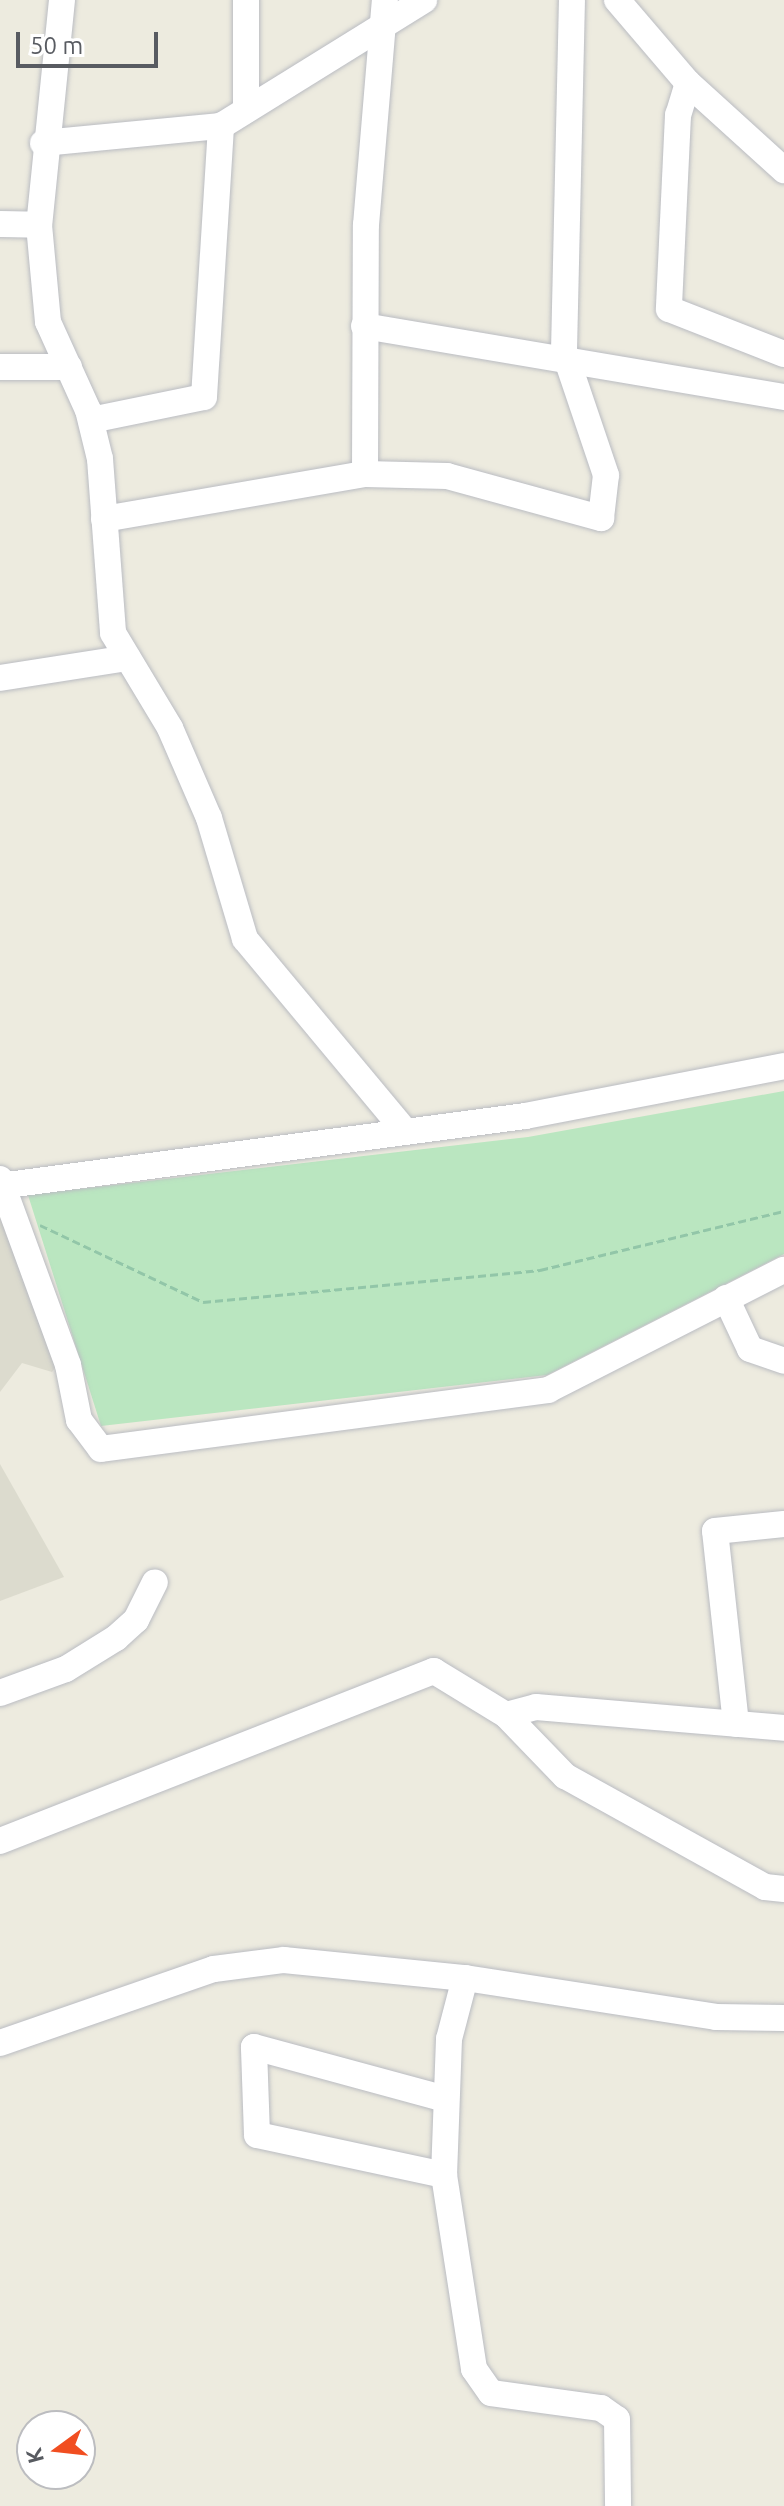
<!DOCTYPE html>
<html>
<head>
<meta charset="utf-8">
<style>
  body { margin:0 }
  #map { position:relative; width:784px; height:2506px; overflow:hidden; background:#edebdf; font-family:Ubuntu,sans-serif }
  div>[style] { position:absolute }
  .education>* { inset:0; background:#dcdbce }
  .green>* { inset:0; background:#bae6c0 }
  .path>* { height:3px; margin-top:-1.5px; transform-origin:0; background:repeating-linear-gradient(90deg,#92c6a8 0 8px,transparent 0 12px) }
  .roads { filter:drop-shadow(0 0 2px #babcc2) drop-shadow(0 0 2px #babcc2) }
  .minor>* { height:26px; margin:-13px; padding:0 13px; transform-origin:13px; border-radius:13px; background:#fff }
  span { translate:-50% -50%; white-space:nowrap; text-align:center; line-height:1.15; -webkit-text-stroke:6px #fff; paint-order:stroke }
  .north { position:absolute; left:16px; top:2410px; width:80px; height:80px; box-sizing:border-box; background:#fff; border:2px solid #bcbdc0; border-radius:50%; rotate:255deg; font-size:22px; font-weight:700; line-height:32px; text-align:center; color:#585b61 }
  .north::after { content:''; display:block; margin:auto; width:28px; height:36px; background:#f14e21; clip-path:polygon(50% 0,100% 100%,50% 72%,0 100%) }
  .scale { position:absolute; left:16px; top:32px; width:142px; height:36px; box-sizing:border-box; border:4px solid #585b61; border-top:0; padding-left:10px; font-size:24px; line-height:28px; white-space:nowrap; color:#585b61; -webkit-text-stroke:6px #fff; paint-order:stroke }
</style>
</head>
<body>
<div id="map">
  <div class="education">
    <i style="clip-path:polygon(0 1215px,59px 1363px,52px 1372px,22px 1363px,0 1392px)"></i>
    <i style="clip-path:polygon(0 1464px,64px 1577px,0 1601px)"></i>
  </div>
  <div class="green">
    <i style="clip-path:polygon(784px 1091px,784px 1254px,547px 1375px,101px 1426px,28px 1195px,528px 1137px)"></i>
  </div>
  <div class="path">
    <i style="left:40px;top:1225px;width:180px;rotate:25.3deg"></i>
    <i style="left:203px;top:1302px;width:339px;rotate:-5.4deg"></i>
    <i style="left:540px;top:1270px;width:251px;rotate:-13.6deg"></i>
  </div>
  <div class="roads">
    <div class="minor">
      <i style="left:62px;top:0;width:226px;rotate:95.8deg"></i>
      <i style="left:39px;top:225px;width:97px;rotate:84.7deg"></i>
      <i style="left:48px;top:322px;width:97px;rotate:65.6deg"></i>
      <i style="left:88px;top:410px;width:50px;rotate:76.2deg"></i>
      <i style="left:100px;top:459px;width:174px;rotate:85.7deg"></i>
      <i style="left:113px;top:633px;width:111px;rotate:59deg"></i>
      <i style="left:170px;top:728px;width:98px;rotate:66.6deg"></i>
      <i style="left:209px;top:818px;width:126px;rotate:73.4deg"></i>
      <i style="left:245px;top:939px;width:250px;rotate:50.2deg"></i>
      <i style="left:617px;top:0;width:109px;rotate:49.5deg"></i>
      <i style="left:688px;top:83px;width:130px;rotate:42.2deg"></i>
      <i style="left:688px;top:83px;width:34px;rotate:107deg"></i>
      <i style="left:678px;top:115px;width:194px;rotate:92.7deg"></i>
      <i style="left:669px;top:309px;width:123px;rotate:21.4deg"></i>
      <i style="left:246px;top:110px;width:110px;rotate:-90deg"></i>
      <i style="left:43px;top:143px;width:179px;rotate:-5.5deg"></i>
      <i style="left:221px;top:126px;width:239px;rotate:-31.8deg"></i>
      <i style="left:0;top:224px;width:39px;rotate:1deg"></i>
      <i style="left:364px;top:326px;width:426px;rotate:9.6deg"></i>
      <i style="left:0;top:367px;width:69px"></i>
      <i style="left:91px;top:420px;width:115px;rotate:-11.5deg"></i>
      <i style="left:204px;top:397px;width:272px;rotate:-86.4deg"></i>
      <i style="left:365px;top:474px;width:249px;rotate:-89.8deg"></i>
      <i style="left:366px;top:225px;width:226px;rotate:-85.2deg"></i>
      <i style="left:104px;top:519px;width:265px;rotate:-9.8deg"></i>
      <i style="left:365px;top:474px;width:82px;rotate:1.4deg"></i>
      <i style="left:447px;top:476px;width:160px;rotate:15.3deg"></i>
      <i style="left:601px;top:518px;width:43px;rotate:-83.4deg"></i>
      <i style="left:606px;top:475px;width:131px;rotate:-108.7deg"></i>
      <i style="left:564px;top:351px;width:351px;rotate:-88.7deg"></i>
      <i style="left:0;top:678px;width:129px;rotate:-8.9deg"></i>
      <i style="left:0;top:1179px;width:198px;rotate:69.9deg"></i>
      <i style="left:68px;top:1365px;width:56px;rotate:78.7deg"></i>
      <i style="left:79px;top:1420px;width:36px;rotate:53deg"></i>
      <i style="left:101px;top:1449px;width:451px;rotate:-7.5deg"></i>
      <i style="left:548px;top:1390px;width:265px;rotate:-27deg"></i>
      <i style="left:0;top:1186px;width:530px;rotate:-7.59deg"></i>
      <i style="left:525px;top:1116px;width:264px;rotate:-10.9deg"></i>
      <i style="left:726px;top:1298px;width:56px;rotate:64.8deg"></i>
      <i style="left:750px;top:1349px;width:36px;rotate:19deg"></i>
      <i style="left:0;top:1693px;width:70px;rotate:-20deg"></i>
      <i style="left:66px;top:1669px;width:59px;rotate:-31.8deg"></i>
      <i style="left:116px;top:1638px;width:27px;rotate:-42deg"></i>
      <i style="left:136px;top:1620px;width:42px;rotate:-63.4deg"></i>
      <i style="left:506px;top:1715px;width:31px;rotate:-15deg"></i>
      <i style="left:536px;top:1707px;width:249px;rotate:4.8deg"></i>
      <i style="left:736px;top:1724px;width:194px;rotate:-96.2deg"></i>
      <i style="left:715px;top:1531px;width:69px;rotate:-5.8deg"></i>
      <i style="left:0;top:1841px;width:466px;rotate:-21.4deg"></i>
      <i style="left:434px;top:1671px;width:84px;rotate:31.4deg"></i>
      <i style="left:506px;top:1715px;width:85px;rotate:46deg"></i>
      <i style="left:565px;top:1776px;width:229px;rotate:29deg"></i>
      <i style="left:765px;top:1887px;width:19px;rotate:6deg"></i>
      <i style="left:465px;top:1978px;width:63px;rotate:104.7deg"></i>
      <i style="left:449px;top:2039px;width:136px;rotate:92.1deg"></i>
      <i style="left:444px;top:2175px;width:196px;rotate:81.2deg"></i>
      <i style="left:474px;top:2369px;width:29px;rotate:55deg"></i>
      <i style="left:491px;top:2393px;width:111px;rotate:7.8deg"></i>
      <i style="left:601px;top:2408px;width:19px;rotate:35deg"></i>
      <i style="left:617px;top:2419px;width:87px;rotate:89.3deg"></i>
      <i style="left:0;top:2043px;width:226px;rotate:-19.1deg"></i>
      <i style="left:214px;top:1969px;width:71px;rotate:-7.3deg"></i>
      <i style="left:284px;top:1960px;width:182px;rotate:5.7deg"></i>
      <i style="left:465px;top:1978px;width:254px;rotate:8.8deg"></i>
      <i style="left:716px;top:2017px;width:68px;rotate:0.8deg"></i>
      <i style="left:444px;top:2175px;width:191px;rotate:-167.9deg"></i>
      <i style="left:257px;top:2135px;width:88px;rotate:-92deg"></i>
      <i style="left:254px;top:2047px;width:198px;rotate:15.2deg"></i>
    </div>
  </div>
  <div class="north">K</div>
  <div class="scale">50 m</div>
</div>
</body>
</html>
